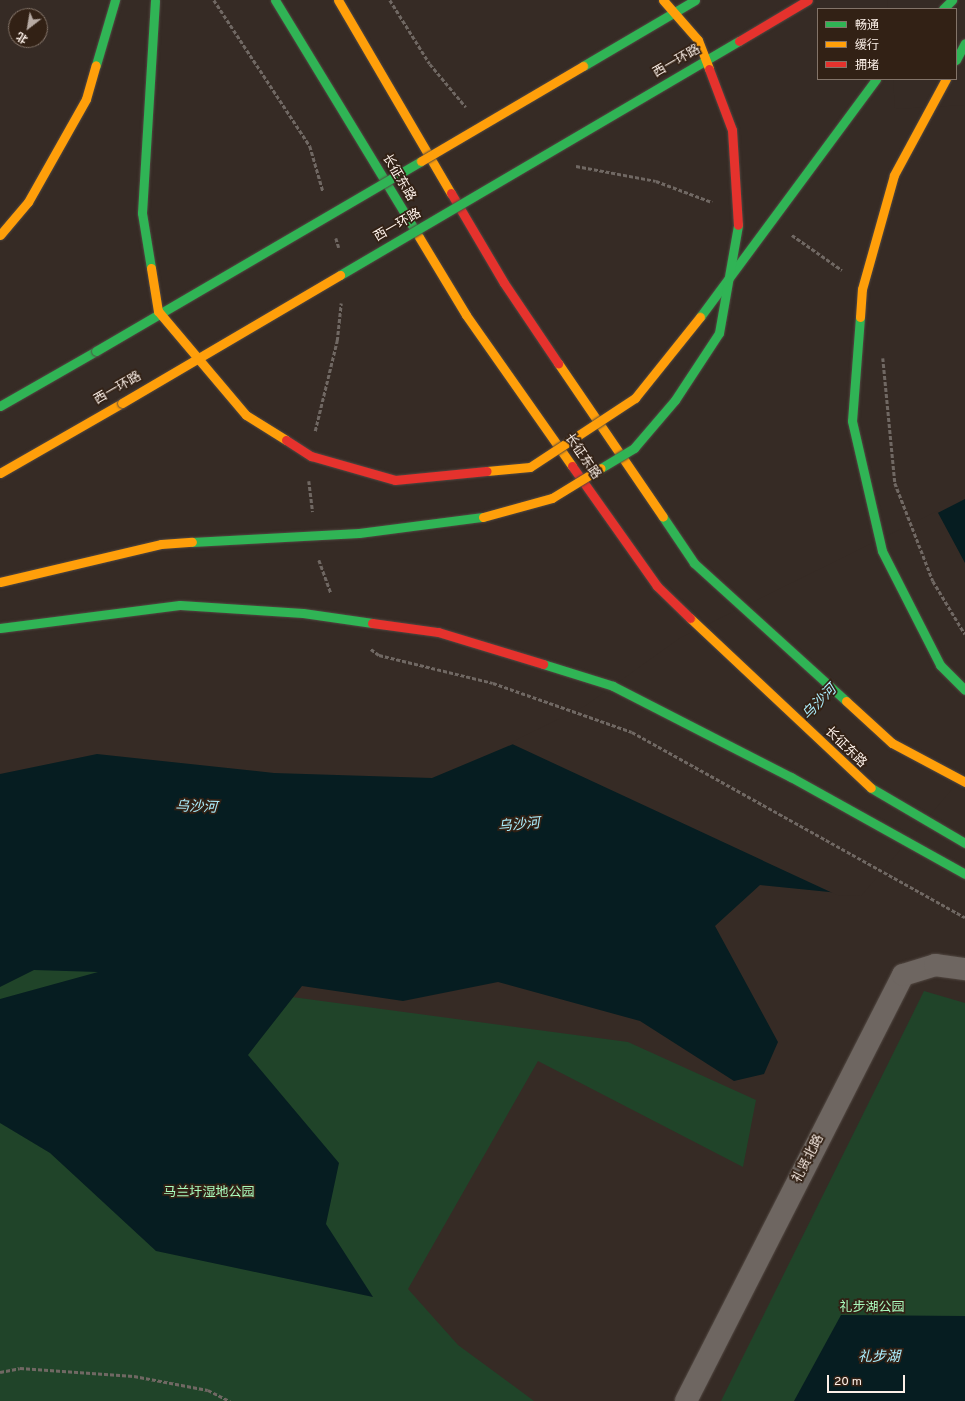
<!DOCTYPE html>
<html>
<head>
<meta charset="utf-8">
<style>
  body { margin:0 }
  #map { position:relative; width:965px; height:1401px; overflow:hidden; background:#362b25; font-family:Overpass,"Noto Sans SC",sans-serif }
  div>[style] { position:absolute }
  .green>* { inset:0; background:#204429 }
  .water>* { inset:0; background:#061d21 }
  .pier>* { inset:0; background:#362b25 }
  .path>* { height:2.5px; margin-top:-1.25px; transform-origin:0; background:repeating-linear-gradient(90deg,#706863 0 4px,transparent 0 6px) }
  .roads { filter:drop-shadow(0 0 1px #524842) drop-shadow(0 0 1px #524842) }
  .street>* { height:22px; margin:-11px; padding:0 11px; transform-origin:11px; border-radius:11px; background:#6e6661 }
  .fast>* { height:9px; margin:-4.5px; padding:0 4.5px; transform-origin:4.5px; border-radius:4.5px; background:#30b455 }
  .slow>* { height:9px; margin:-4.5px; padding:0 4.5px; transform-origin:4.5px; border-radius:4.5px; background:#ff9f0a }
  .jam>* { height:9px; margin:-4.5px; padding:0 4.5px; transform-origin:4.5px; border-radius:4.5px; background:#e5322d }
  .bridges { filter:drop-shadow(0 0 1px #524842) drop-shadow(0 0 1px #524842) }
  .fast-bridge>* { height:9px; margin:-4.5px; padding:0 4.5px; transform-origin:4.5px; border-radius:4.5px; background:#30b455 }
  .slow-bridge>* { height:9px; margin:-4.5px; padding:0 4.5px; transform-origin:4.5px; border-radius:4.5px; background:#ff9f0a }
  .jam-bridge>* { height:9px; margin:-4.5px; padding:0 4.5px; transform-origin:4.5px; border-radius:4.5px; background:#e5322d }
  span { translate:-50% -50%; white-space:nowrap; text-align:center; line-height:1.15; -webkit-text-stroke:3.5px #322115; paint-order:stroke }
  .street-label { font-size:13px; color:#fcf0e8 }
  .park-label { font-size:13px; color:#a9fbbd }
  .water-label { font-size:14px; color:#adf0ff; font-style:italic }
  .legend { position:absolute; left:817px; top:8px; width:140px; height:72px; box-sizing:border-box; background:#322115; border:1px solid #837469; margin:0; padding:5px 7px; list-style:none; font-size:12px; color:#fcf0e8 }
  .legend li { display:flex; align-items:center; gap:8px; height:20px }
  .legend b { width:20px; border:1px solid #837469 }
  .north { position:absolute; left:8px; top:8px; width:40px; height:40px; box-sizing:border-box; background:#322115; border:1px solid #837469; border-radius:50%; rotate:211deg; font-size:11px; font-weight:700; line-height:16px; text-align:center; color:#fcf0e8 }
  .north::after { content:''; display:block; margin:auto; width:14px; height:18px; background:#b7aba4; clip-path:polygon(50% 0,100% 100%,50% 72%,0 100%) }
  .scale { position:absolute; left:827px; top:1375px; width:78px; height:18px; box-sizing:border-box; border:2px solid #fcf0e8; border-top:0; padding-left:5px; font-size:12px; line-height:14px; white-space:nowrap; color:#fcf0e8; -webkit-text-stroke:3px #322115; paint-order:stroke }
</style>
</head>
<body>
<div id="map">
  <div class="green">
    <i style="clip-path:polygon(56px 949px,277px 995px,628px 1042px,756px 1100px,743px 1167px,538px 1061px,408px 1289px,458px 1345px,534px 1401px,0 1401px,0 970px)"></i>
    <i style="clip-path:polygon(924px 991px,965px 1003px,965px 1401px,721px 1401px)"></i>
  </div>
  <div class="water">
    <i style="clip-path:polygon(965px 499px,965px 771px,859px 895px,760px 885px,715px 926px,778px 1042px,764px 1074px,734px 1081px,640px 1021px,498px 982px,403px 1001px,302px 986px,248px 1055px,339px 1163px,326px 1224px,373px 1297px,156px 1251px,50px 1153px,0 1123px,0 999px,98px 972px,34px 970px,0 987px,0 774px,97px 754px,274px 773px,432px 778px,525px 739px,586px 707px,818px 574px)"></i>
    <i style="clip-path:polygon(841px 1315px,965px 1316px,965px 1401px,794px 1401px)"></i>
  </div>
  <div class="pier">
    <i style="clip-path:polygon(887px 0,965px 0,965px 105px,895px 109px,893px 79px,956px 79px,956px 9px,888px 9px)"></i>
    <i style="clip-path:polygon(937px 511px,965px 563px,965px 774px,861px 896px,837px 895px,510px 743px,585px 706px,680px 638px)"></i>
  </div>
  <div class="path">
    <i style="left:214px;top:0;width:175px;rotate:56.7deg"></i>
    <i style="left:310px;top:146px;width:47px;rotate:73.9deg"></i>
    <i style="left:390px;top:0;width:75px;rotate:58deg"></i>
    <i style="left:430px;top:64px;width:56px;rotate:50.1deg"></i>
    <i style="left:576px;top:166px;width:81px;rotate:10.6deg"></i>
    <i style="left:656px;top:181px;width:60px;rotate:20.6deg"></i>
    <i style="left:792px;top:235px;width:61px;rotate:35deg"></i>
    <i style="left:336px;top:238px;width:10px;rotate:73deg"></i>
    <i style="left:883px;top:358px;width:126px;rotate:84.5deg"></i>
    <i style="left:895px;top:483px;width:105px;rotate:68.8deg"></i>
    <i style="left:933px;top:581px;width:62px;rotate:58.9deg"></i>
    <i style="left:315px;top:431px;width:93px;rotate:-76.3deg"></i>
    <i style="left:337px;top:341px;width:38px;rotate:-84deg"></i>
    <i style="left:309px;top:481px;width:31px;rotate:83deg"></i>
    <i style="left:319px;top:560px;width:35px;rotate:70deg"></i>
    <i style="left:371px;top:649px;width:10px;rotate:37deg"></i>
    <i style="left:379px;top:655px;width:117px;rotate:13.8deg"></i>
    <i style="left:493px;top:683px;width:147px;rotate:19.4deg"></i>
    <i style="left:632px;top:732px;width:381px;rotate:29.1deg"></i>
    <i style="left:0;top:1372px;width:20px;rotate:-11deg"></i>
    <i style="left:20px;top:1368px;width:114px;rotate:4deg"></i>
    <i style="left:134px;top:1376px;width:75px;rotate:10.7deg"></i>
    <i style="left:208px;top:1390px;width:25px;rotate:27deg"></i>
  </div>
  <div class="roads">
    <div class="street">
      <i style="left:686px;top:1401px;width:478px;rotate:-63deg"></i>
      <i style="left:903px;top:975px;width:34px;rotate:-17deg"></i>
      <i style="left:935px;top:965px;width:30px;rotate:8deg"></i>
    </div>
    <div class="fast">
      <i style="left:275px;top:0;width:277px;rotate:58.7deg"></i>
      <i style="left:943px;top:9px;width:13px;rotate:-45deg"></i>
      <i style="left:956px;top:60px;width:19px;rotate:-62deg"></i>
      <i style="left:96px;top:65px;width:68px;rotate:-73.7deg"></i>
      <i style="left:0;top:406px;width:111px;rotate:-29.8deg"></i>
      <i style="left:663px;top:517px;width:55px;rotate:56deg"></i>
      <i style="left:694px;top:563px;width:205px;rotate:42.2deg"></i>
      <i style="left:871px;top:788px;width:109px;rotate:30.3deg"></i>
    </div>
    <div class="slow">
      <i style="left:338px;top:0;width:224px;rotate:59.7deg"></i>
      <i style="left:0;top:235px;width:43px;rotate:-49.7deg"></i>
      <i style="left:28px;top:202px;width:118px;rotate:-60.6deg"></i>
      <i style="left:86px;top:99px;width:35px;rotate:-74deg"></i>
      <i style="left:419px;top:237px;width:91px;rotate:58.9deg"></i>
      <i style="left:466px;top:315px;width:184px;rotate:54.9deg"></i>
      <i style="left:558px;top:363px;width:186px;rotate:55.7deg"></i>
      <i style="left:0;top:473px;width:141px;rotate:-29.8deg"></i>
      <i style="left:690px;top:618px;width:248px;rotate:43.2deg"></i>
      <i style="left:846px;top:701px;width:62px;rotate:42.4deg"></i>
      <i style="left:892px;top:743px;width:83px;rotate:28.1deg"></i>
    </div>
    <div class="jam">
      <i style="left:451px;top:193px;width:104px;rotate:59.5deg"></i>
      <i style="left:504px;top:283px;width:97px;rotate:56deg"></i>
      <i style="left:572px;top:466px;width:147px;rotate:54.7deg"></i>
      <i style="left:657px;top:586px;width:46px;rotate:44.1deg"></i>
    </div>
  </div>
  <div class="bridges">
    <div class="fast-bridge">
      <i style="left:583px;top:66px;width:130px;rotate:-30.5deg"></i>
      <i style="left:151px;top:268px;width:56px;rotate:-99.3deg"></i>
      <i style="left:142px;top:213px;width:213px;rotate:-86.5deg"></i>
      <i style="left:340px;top:275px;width:463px;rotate:-30.4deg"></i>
      <i style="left:700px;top:317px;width:296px;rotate:-53.5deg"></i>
      <i style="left:860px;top:317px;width:104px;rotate:94.4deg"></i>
      <i style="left:852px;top:421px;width:133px;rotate:77deg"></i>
      <i style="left:882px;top:551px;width:128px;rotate:63deg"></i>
      <i style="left:940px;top:665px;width:35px;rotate:45deg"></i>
      <i style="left:96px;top:351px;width:376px;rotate:-30.3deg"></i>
      <i style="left:601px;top:468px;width:39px;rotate:-31deg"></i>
      <i style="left:634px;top:448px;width:63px;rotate:-49.5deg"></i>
      <i style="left:675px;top:400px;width:80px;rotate:-56.7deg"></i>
      <i style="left:719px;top:333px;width:110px;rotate:-80deg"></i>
      <i style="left:192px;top:542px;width:167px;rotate:-3.1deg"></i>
      <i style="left:359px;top:533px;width:125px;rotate:-7.4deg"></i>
      <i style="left:0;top:628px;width:181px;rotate:-7.3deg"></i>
      <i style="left:180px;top:605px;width:123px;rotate:3.7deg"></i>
      <i style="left:303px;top:613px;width:70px;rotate:8.2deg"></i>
      <i style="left:543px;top:664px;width:73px;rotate:17.4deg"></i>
      <i style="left:613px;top:686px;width:200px;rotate:27.1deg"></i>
      <i style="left:791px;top:777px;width:199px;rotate:29.1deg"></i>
    </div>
    <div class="slow-bridge">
      <i style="left:663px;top:0;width:53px;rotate:48.8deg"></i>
      <i style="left:698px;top:40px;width:31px;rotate:69deg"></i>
      <i style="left:421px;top:161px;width:188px;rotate:-30.4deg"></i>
      <i style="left:151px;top:268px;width:44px;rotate:80.8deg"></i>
      <i style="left:158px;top:311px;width:136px;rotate:49.8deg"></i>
      <i style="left:246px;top:415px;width:47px;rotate:32deg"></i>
      <i style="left:860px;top:317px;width:28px;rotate:-86deg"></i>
      <i style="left:862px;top:289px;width:118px;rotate:-74.3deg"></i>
      <i style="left:894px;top:175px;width:109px;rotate:-61.6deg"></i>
      <i style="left:122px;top:403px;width:253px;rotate:-30.4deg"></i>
      <i style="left:487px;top:471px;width:43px;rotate:-5.3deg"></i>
      <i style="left:530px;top:467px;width:126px;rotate:-33.3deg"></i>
      <i style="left:635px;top:398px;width:104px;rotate:-51.3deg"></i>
      <i style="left:483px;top:517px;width:72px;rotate:-15.4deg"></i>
      <i style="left:552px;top:498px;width:57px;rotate:-31.5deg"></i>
      <i style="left:0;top:582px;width:165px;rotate:-13.3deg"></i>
      <i style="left:161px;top:544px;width:31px;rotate:-4deg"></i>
    </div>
    <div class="jam-bridge">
      <i style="left:739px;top:41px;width:80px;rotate:-30.7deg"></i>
      <i style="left:709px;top:69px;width:65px;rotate:69.3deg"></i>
      <i style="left:732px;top:130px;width:95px;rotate:86.4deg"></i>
      <i style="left:286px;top:440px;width:30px;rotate:33deg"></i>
      <i style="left:311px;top:456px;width:87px;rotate:15.9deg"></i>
      <i style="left:395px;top:480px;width:92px;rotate:-5.6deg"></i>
      <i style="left:372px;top:623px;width:67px;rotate:7.8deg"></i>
      <i style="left:438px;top:632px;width:110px;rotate:16.9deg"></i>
    </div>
  </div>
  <div class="street-label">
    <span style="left:677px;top:62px;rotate:-30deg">西一环路</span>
    <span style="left:398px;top:178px;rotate:59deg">长征东路</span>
    <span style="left:398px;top:226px;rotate:-30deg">西一环路</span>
    <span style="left:118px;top:389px;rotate:-30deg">西一环路</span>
    <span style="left:582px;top:457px;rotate:55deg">长征东路</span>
    <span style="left:845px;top:748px;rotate:44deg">长征东路</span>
    <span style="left:809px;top:1159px;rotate:-63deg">礼贤北路</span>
  </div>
  <div class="park-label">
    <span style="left:209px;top:1193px">马兰圩湿地公园</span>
    <span style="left:872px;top:1308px">礼步湖公园</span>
  </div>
  <div class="water-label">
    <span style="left:820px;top:703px;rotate:-46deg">乌沙河</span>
    <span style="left:196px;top:808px;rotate:2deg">乌沙河</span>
    <span style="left:519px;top:826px;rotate:-5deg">乌沙河</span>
    <span style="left:879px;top:1358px">礼步湖</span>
  </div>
  <ul class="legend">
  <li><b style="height:5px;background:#30b455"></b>畅通</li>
  <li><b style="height:5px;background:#ff9f0a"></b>缓行</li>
  <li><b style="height:5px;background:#e5322d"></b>拥堵</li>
  </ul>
  <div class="north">北</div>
  <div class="scale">20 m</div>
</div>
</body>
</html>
